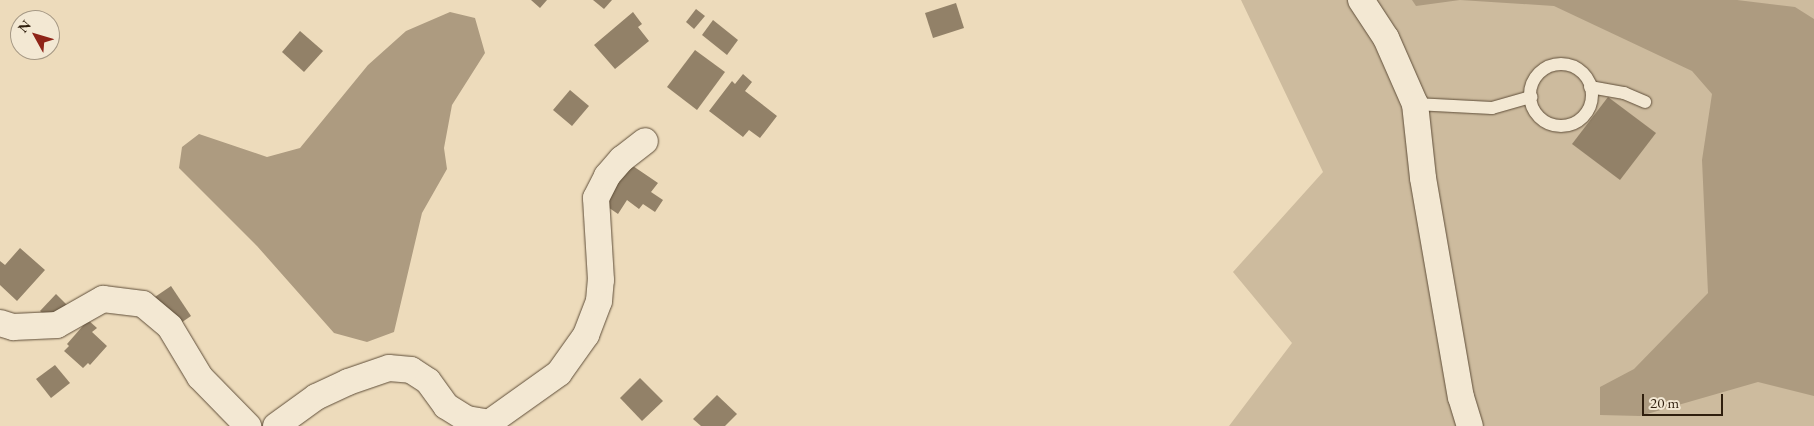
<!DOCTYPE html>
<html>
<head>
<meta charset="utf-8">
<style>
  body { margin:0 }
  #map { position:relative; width:1814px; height:426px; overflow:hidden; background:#eddbbb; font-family:"EB Garamond",serif }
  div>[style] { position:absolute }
  .green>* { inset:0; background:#cdbb9e }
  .water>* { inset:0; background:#ad9b80 }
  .building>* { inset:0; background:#928168 }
  .roads { filter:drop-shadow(0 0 1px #5f4e39) drop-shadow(0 0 1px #5f4e39) }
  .service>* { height:12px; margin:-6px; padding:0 6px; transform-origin:6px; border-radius:6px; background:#f3e8d3 }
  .service>.ring { margin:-6px; padding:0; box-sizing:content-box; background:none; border:12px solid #f3e8d3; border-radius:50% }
  .minor>* { height:26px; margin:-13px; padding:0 13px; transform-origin:13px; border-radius:13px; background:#f3e8d3 }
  span { translate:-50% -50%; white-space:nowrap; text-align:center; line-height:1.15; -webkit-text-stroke:4.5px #f3e8d3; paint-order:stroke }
  .north { position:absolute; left:10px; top:10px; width:50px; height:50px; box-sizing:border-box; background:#f3e8d3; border:1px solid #a59884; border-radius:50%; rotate:309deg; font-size:14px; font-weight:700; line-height:20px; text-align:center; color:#301f0e }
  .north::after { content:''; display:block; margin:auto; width:18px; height:22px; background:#8f2418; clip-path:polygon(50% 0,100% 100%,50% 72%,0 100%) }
  .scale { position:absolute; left:1642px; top:394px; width:81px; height:22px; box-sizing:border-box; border:2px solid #301f0e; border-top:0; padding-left:6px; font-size:15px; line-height:18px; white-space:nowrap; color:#301f0e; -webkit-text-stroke:4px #f3e8d3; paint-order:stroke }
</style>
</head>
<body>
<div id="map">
  <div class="green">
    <i style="clip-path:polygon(1241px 0,1814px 0,1814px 426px,1229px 426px,1292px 343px,1233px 272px,1323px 172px)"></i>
  </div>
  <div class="water">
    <i style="clip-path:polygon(1412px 0,1737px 0,1795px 7px,1814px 19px,1814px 396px,1758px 382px,1640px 416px,1600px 415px,1600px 387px,1634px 369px,1708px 293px,1702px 160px,1712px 94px,1692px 71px,1554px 6px,1460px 0,1416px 6px)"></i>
    <i style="clip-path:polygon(450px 12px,475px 18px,485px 53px,452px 105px,444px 148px,447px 169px,422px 213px,394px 332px,367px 342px,334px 333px,257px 246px,179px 168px,182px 147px,199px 134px,267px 157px,300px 148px,368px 65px,406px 31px)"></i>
  </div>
  <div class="building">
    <i style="clip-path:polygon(531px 0,547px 0,540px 8px)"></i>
    <i style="clip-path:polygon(593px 0,612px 0,604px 9px)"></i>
    <i style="clip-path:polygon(956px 3px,964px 28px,933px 38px,925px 13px)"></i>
    <i style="clip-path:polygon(696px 9px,705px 16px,694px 29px,686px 22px)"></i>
    <i style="clip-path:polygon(633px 12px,642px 24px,638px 27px,649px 41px,615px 69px,594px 45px)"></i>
    <i style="clip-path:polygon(713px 20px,738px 40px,727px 55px,702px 35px)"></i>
    <i style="clip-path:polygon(300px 31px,323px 51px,304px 72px,282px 52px)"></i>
    <i style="clip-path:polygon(695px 50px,725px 72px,697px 110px,667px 87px)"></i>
    <i style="clip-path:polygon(743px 74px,752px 82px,745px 91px,777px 116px,760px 138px,749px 130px,743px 137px,709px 111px,732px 81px,735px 84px)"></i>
    <i style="clip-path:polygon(570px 90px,589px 106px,572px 126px,553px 110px)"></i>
    <i style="clip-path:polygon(1608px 97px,1656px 133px,1620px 180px,1572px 144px)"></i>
    <i style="clip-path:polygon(630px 164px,658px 183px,651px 192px,663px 200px,655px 212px,643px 204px,639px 209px,627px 200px,618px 214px,602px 203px)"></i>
    <i style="clip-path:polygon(20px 248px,45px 270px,17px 301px,0 285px,0 261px,5px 265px)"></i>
    <i style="clip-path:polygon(171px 286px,191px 316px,169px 331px,149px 301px)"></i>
    <i style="clip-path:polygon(56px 294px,71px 309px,56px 325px,40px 311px)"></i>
    <i style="clip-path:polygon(88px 320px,97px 328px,92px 332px,107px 346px,90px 365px,88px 363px,83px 368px,64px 351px,69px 346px,67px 344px)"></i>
    <i style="clip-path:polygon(55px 365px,70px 383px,51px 398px,36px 379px)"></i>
    <i style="clip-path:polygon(640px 378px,663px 401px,642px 421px,620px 398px)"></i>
    <i style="clip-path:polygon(717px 395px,737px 414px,725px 426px,701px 426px,693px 419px)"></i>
  </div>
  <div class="roads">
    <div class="service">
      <i class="ring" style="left:1530px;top:64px;width:50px;height:50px"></i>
      <i style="left:1590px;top:87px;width:35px;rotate:10deg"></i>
      <i style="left:1624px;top:93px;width:23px;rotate:23deg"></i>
      <i style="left:1415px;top:104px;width:77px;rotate:3deg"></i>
      <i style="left:1492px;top:108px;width:41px;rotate:-15.8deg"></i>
    </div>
    <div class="minor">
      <i style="left:1361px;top:0;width:45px;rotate:56.7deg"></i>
      <i style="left:1386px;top:38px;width:72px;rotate:66.3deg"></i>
      <i style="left:1415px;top:104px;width:74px;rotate:83.8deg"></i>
      <i style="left:1423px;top:178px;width:222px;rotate:80.2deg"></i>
      <i style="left:1461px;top:397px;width:30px;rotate:73deg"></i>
      <i style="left:0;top:323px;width:14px;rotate:17deg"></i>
      <i style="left:13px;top:327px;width:44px;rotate:-2.6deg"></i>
      <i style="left:57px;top:325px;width:53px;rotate:-29.5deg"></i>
      <i style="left:103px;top:299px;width:40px;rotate:7.1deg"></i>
      <i style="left:143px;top:304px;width:35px;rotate:40deg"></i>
      <i style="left:170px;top:327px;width:58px;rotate:59deg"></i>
      <i style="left:200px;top:377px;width:69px;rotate:45.6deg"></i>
      <i style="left:276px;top:426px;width:49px;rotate:-35.9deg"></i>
      <i style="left:316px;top:397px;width:35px;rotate:-25deg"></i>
      <i style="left:348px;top:382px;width:43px;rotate:-18.9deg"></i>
      <i style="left:389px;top:368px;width:22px;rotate:5deg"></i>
      <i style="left:411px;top:370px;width:20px;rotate:33deg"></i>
      <i style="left:428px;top:381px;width:31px;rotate:54deg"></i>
      <i style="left:446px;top:406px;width:25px;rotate:32deg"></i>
      <i style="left:467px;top:419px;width:22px;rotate:10deg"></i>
      <i style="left:489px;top:423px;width:86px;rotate:-35.5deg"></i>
      <i style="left:559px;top:373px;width:47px;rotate:-54.6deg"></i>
      <i style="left:586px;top:335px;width:36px;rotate:-69deg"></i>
      <i style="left:599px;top:301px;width:21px;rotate:-85deg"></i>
      <i style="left:601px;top:280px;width:82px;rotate:-93.5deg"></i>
      <i style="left:596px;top:198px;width:25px;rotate:-63deg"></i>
      <i style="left:607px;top:176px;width:23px;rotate:-49deg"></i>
      <i style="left:622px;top:159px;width:29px;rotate:-38deg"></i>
    </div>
  </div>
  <div class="north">N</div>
  <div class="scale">20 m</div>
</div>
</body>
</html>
